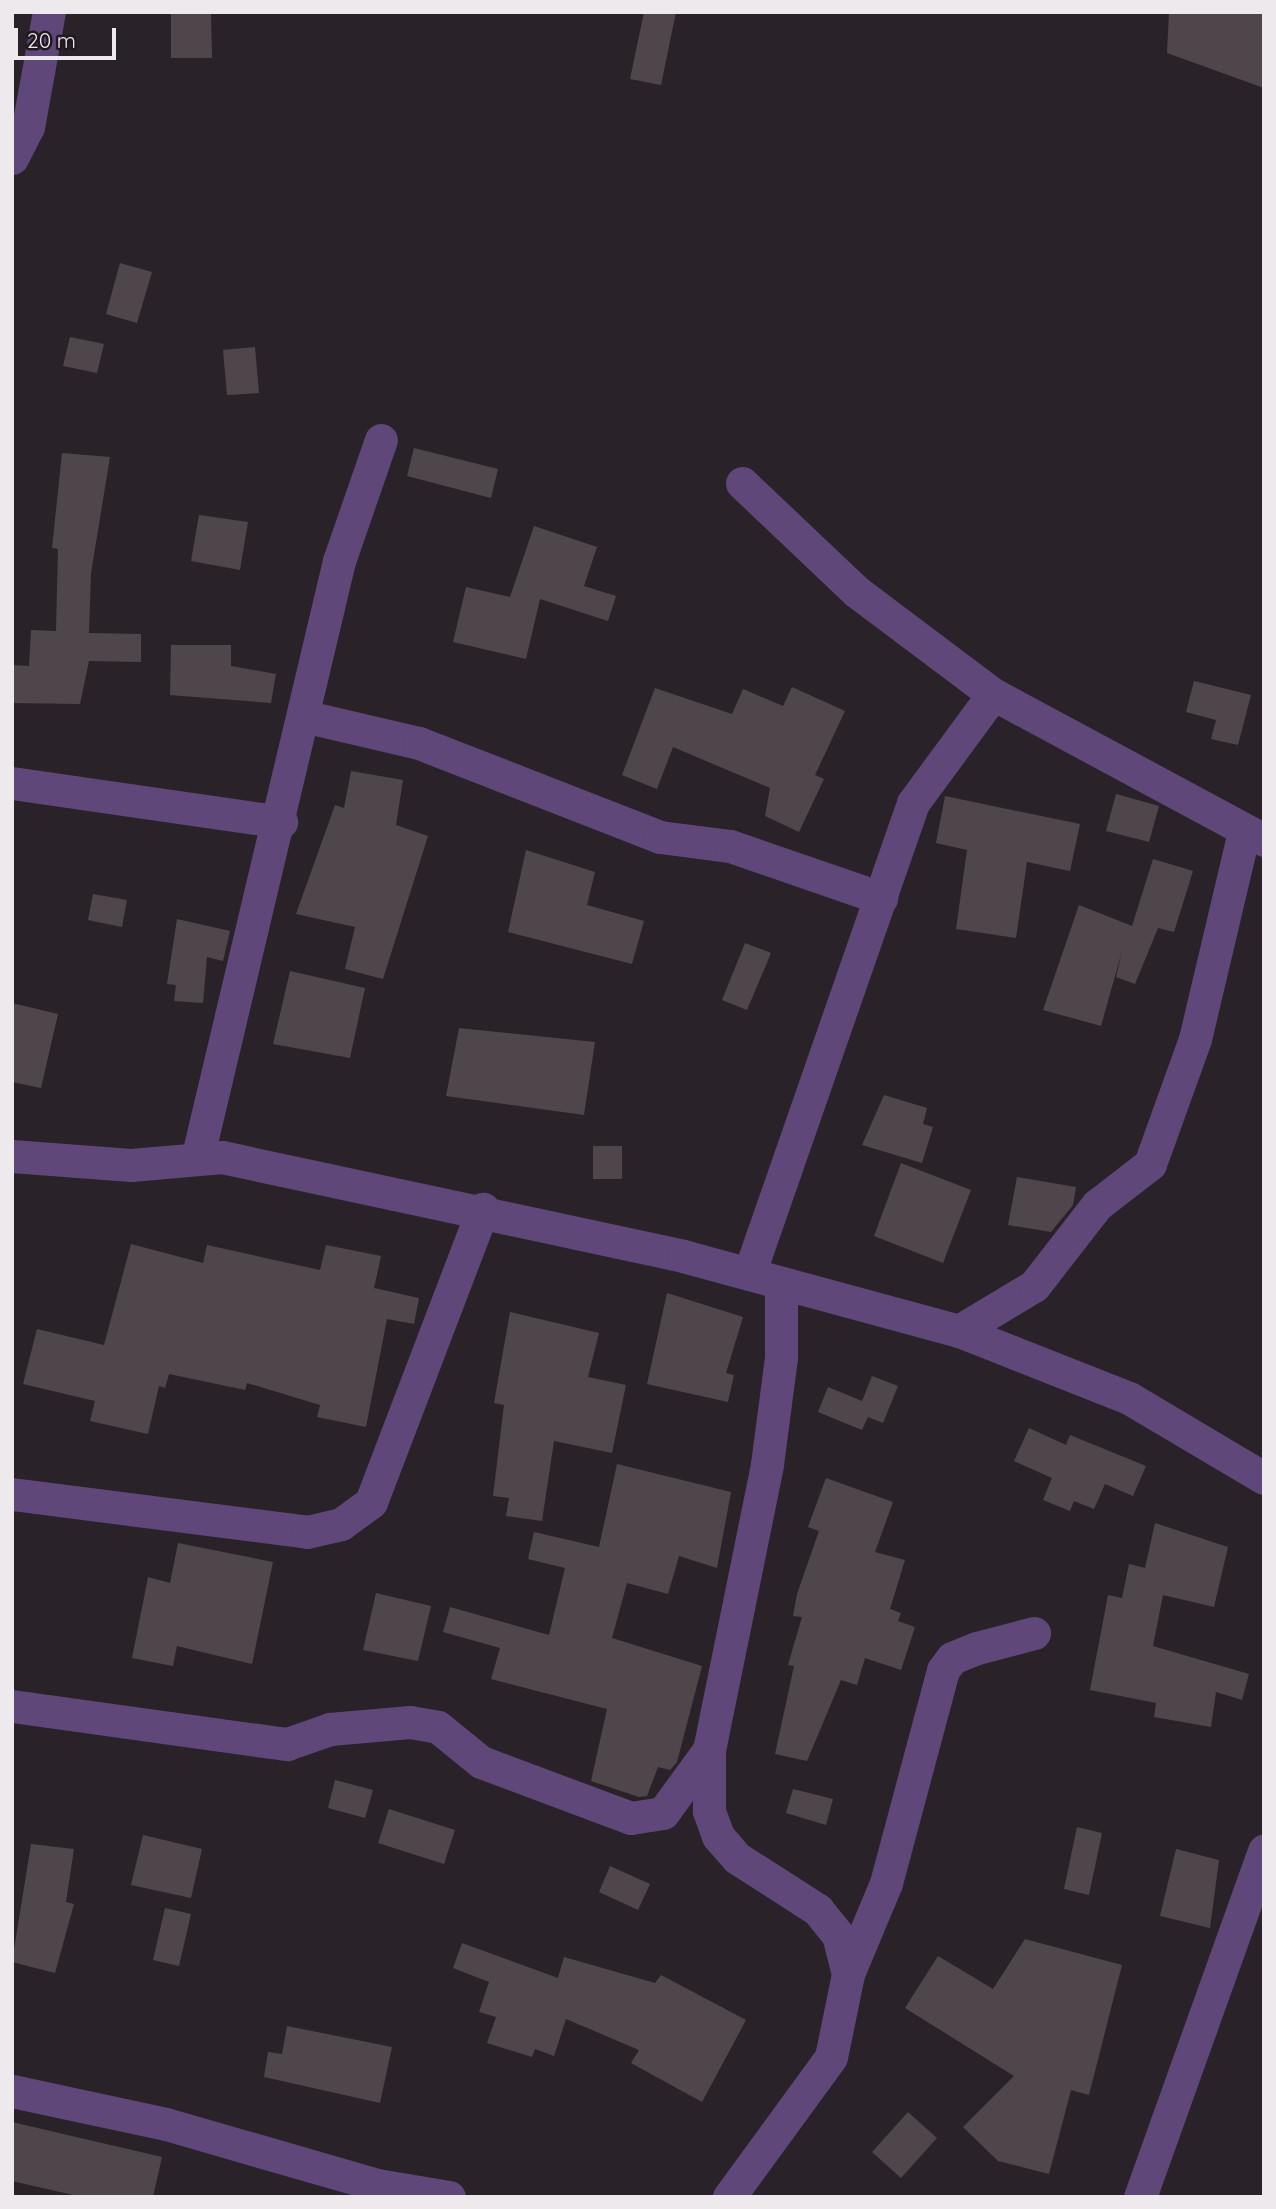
<!DOCTYPE html>
<html>
<head>
<meta charset="utf-8">
<style>
  body { margin:0 }
  #map { position:relative; width:1276px; height:2209px; overflow:hidden; background:#292329; font-family:Quicksand,sans-serif }
  div>[style] { position:absolute }
  .building>* { inset:0; background:#4f464b }
  .minor>* { height:33px; margin:-16.5px; padding:0 16.5px; transform-origin:16.5px; border-radius:16.5px; background:#5f4779 }
  span { translate:-50% -50%; white-space:nowrap; text-align:center; line-height:1.15; -webkit-text-stroke:5px #1f191f; paint-order:stroke }
  .frame { position:absolute; inset:0; border:14px solid #ede9ed; pointer-events:none }
  .scale { position:absolute; left:14px; top:28px; width:102px; height:32px; box-sizing:border-box; border:4px solid #ede9ed; border-top:0; padding-left:9px; font-size:21px; line-height:24px; white-space:nowrap; color:#ede9ed; -webkit-text-stroke:5px #1f191f; paint-order:stroke }
</style>
</head>
<body>
<div id="map">
  <div class="building">
    <i style="clip-path:polygon(171px 12px,211px 12px,212px 58px,171px 58px)"></i>
    <i style="clip-path:polygon(644px 12px,676px 12px,661px 85px,630px 79px)"></i>
    <i style="clip-path:polygon(1169px 12px,1264px 12px,1264px 88px,1167px 53px)"></i>
    <i style="clip-path:polygon(120px 263px,152px 272px,137px 323px,106px 314px)"></i>
    <i style="clip-path:polygon(70px 337px,104px 344px,97px 373px,63px 366px)"></i>
    <i style="clip-path:polygon(255px 347px,259px 393px,227px 395px,223px 350px)"></i>
    <i style="clip-path:polygon(414px 448px,498px 469px,491px 498px,407px 476px)"></i>
    <i style="clip-path:polygon(62px 453px,110px 457px,91px 573px,89px 633px,141px 634px,141px 662px,89px 661px,80px 704px,12px 703px,13px 665px,29px 666px,31px 630px,56px 631px,58px 549px,52px 548px)"></i>
    <i style="clip-path:polygon(199px 515px,248px 522px,240px 570px,191px 561px)"></i>
    <i style="clip-path:polygon(534px 526px,597px 547px,584px 586px,616px 596px,608px 621px,540px 599px,526px 659px,453px 642px,466px 587px,510px 597px)"></i>
    <i style="clip-path:polygon(171px 645px,231px 645px,231px 666px,276px 674px,271px 703px,170px 695px)"></i>
    <i style="clip-path:polygon(1194px 681px,1251px 695px,1238px 745px,1211px 739px,1216px 720px,1186px 712px)"></i>
    <i style="clip-path:polygon(792px 687px,845px 711px,815px 775px,824px 779px,799px 832px,765px 816px,770px 788px,673px 747px,657px 789px,622px 775px,655px 688px,732px 714px,743px 689px,783px 706px)"></i>
    <i style="clip-path:polygon(351px 771px,403px 780px,396px 825px,428px 836px,383px 979px,345px 969px,355px 927px,296px 914px,335px 805px,344px 808px)"></i>
    <i style="clip-path:polygon(1116px 794px,1159px 806px,1149px 842px,1106px 831px)"></i>
    <i style="clip-path:polygon(945px 796px,1080px 824px,1070px 871px,1027px 862px,1016px 938px,956px 929px,967px 850px,936px 843px)"></i>
    <i style="clip-path:polygon(526px 850px,595px 872px,587px 905px,644px 921px,632px 964px,508px 932px)"></i>
    <i style="clip-path:polygon(1153px 859px,1193px 871px,1174px 932px,1158px 928px,1135px 984px,1116px 977px,1122px 951px,1101px 1026px,1043px 1010px,1079px 905px,1132px 926px)"></i>
    <i style="clip-path:polygon(93px 894px,127px 900px,122px 927px,88px 920px)"></i>
    <i style="clip-path:polygon(177px 919px,230px 931px,223px 961px,207px 957px,203px 1003px,174px 1001px,176px 985px,167px 984px)"></i>
    <i style="clip-path:polygon(745px 943px,771px 953px,747px 1010px,722px 1000px)"></i>
    <i style="clip-path:polygon(290px 971px,365px 988px,350px 1058px,273px 1044px)"></i>
    <i style="clip-path:polygon(12px 1003px,58px 1014px,41px 1088px,12px 1082px)"></i>
    <i style="clip-path:polygon(459px 1028px,595px 1042px,584px 1115px,446px 1096px)"></i>
    <i style="clip-path:polygon(884px 1095px,927px 1108px,923px 1124px,933px 1127px,922px 1163px,862px 1145px)"></i>
    <i style="clip-path:polygon(593px 1146px,622px 1146px,622px 1179px,593px 1179px)"></i>
    <i style="clip-path:polygon(901px 1163px,971px 1190px,943px 1263px,874px 1236px)"></i>
    <i style="clip-path:polygon(1017px 1177px,1076px 1187px,1073px 1205px,1051px 1232px,1008px 1225px)"></i>
    <i style="clip-path:polygon(131px 1244px,203px 1263px,207px 1245px,320px 1270px,326px 1245px,381px 1256px,374px 1288px,419px 1298px,414px 1324px,387px 1319px,366px 1427px,317px 1417px,320px 1405px,247px 1383px,245px 1390px,169px 1374px,165px 1388px,159px 1386px,148px 1434px,90px 1421px,95px 1401px,23px 1384px,37px 1329px,104px 1345px)"></i>
    <i style="clip-path:polygon(667px 1293px,743px 1317px,726px 1373px,734px 1375px,728px 1402px,647px 1384px)"></i>
    <i style="clip-path:polygon(510px 1312px,599px 1333px,588px 1377px,626px 1385px,612px 1453px,554px 1441px,542px 1521px,506px 1516px,509px 1498px,493px 1496px,504px 1405px,494px 1403px)"></i>
    <i style="clip-path:polygon(872px 1376px,898px 1386px,883px 1423px,868px 1417px,862px 1430px,818px 1412px,828px 1387px,862px 1401px)"></i>
    <i style="clip-path:polygon(1029px 1428px,1066px 1445px,1070px 1435px,1146px 1466px,1133px 1496px,1105px 1484px,1094px 1509px,1074px 1501px,1070px 1511px,1043px 1500px,1052px 1478px,1014px 1461px)"></i>
    <i style="clip-path:polygon(617px 1464px,731px 1492px,717px 1568px,679px 1556px,668px 1594px,627px 1583px,612px 1638px,702px 1666px,677px 1762px,670px 1770px,658px 1767px,647px 1796px,639px 1797px,591px 1781px,607px 1709px,491px 1679px,500px 1648px,443px 1632px,450px 1607px,549px 1635px,565px 1568px,528px 1559px,534px 1532px,599px 1547px)"></i>
    <i style="clip-path:polygon(826px 1478px,893px 1502px,875px 1552px,905px 1560px,890px 1609px,901px 1613px,898px 1621px,915px 1627px,901px 1670px,865px 1658px,857px 1685px,841px 1680px,807px 1761px,775px 1754px,794px 1666px,788px 1665px,802px 1617px,793px 1616px,797px 1594px,819px 1531px,808px 1527px)"></i>
    <i style="clip-path:polygon(1155px 1523px,1228px 1547px,1214px 1607px,1163px 1595px,1153px 1646px,1249px 1674px,1242px 1700px,1216px 1692px,1211px 1727px,1154px 1717px,1156px 1703px,1090px 1690px,1108px 1595px,1122px 1598px,1129px 1564px,1145px 1568px)"></i>
    <i style="clip-path:polygon(178px 1543px,273px 1562px,252px 1664px,177px 1646px,173px 1666px,132px 1658px,148px 1577px,170px 1583px)"></i>
    <i style="clip-path:polygon(376px 1593px,431px 1606px,418px 1661px,363px 1650px)"></i>
    <i style="clip-path:polygon(335px 1780px,373px 1790px,365px 1818px,328px 1808px)"></i>
    <i style="clip-path:polygon(793px 1789px,833px 1799px,826px 1825px,786px 1813px)"></i>
    <i style="clip-path:polygon(389px 1809px,455px 1830px,444px 1864px,378px 1843px)"></i>
    <i style="clip-path:polygon(1077px 1827px,1102px 1833px,1089px 1895px,1064px 1889px)"></i>
    <i style="clip-path:polygon(143px 1835px,202px 1849px,191px 1898px,131px 1885px)"></i>
    <i style="clip-path:polygon(31px 1844px,74px 1849px,66px 1902px,74px 1904px,55px 1973px,12px 1962px)"></i>
    <i style="clip-path:polygon(1176px 1849px,1219px 1860px,1210px 1928px,1160px 1916px)"></i>
    <i style="clip-path:polygon(610px 1866px,650px 1884px,638px 1910px,599px 1892px)"></i>
    <i style="clip-path:polygon(165px 1908px,191px 1914px,179px 1966px,153px 1960px)"></i>
    <i style="clip-path:polygon(1025px 1939px,1122px 1965px,1089px 2095px,1071px 2090px,1049px 2174px,998px 2161px,963px 2127px,1014px 2076px,905px 2008px,938px 1956px,993px 1989px)"></i>
    <i style="clip-path:polygon(462px 1943px,558px 1978px,564px 1957px,655px 1983px,661px 1975px,746px 2020px,702px 2102px,631px 2063px,639px 2050px,566px 2019px,554px 2056px,535px 2049px,532px 2057px,487px 2043px,496px 2017px,479px 2012px,489px 1982px,453px 1968px)"></i>
    <i style="clip-path:polygon(287px 2026px,392px 2047px,380px 2103px,264px 2077px,268px 2052px,282px 2054px)"></i>
    <i style="clip-path:polygon(908px 2112px,937px 2138px,901px 2178px,872px 2152px)"></i>
    <i style="clip-path:polygon(12px 2122px,162px 2157px,153px 2197px,82px 2197px,12px 2181px)"></i>
  </div>
  <div class="minor">
    <i style="left:12px;top:158px;width:35px;rotate:-63deg"></i>
    <i style="left:28px;top:127px;width:117px;rotate:-79.7deg"></i>
    <i style="left:742px;top:483px;width:158px;rotate:43.5deg"></i>
    <i style="left:857px;top:592px;width:170px;rotate:36.9deg"></i>
    <i style="left:993px;top:694px;width:308px;rotate:28.3deg"></i>
    <i style="left:303px;top:716px;width:119px;rotate:13.1deg"></i>
    <i style="left:419px;top:743px;width:259px;rotate:21.3deg"></i>
    <i style="left:660px;top:837px;width:71px;rotate:7.3deg"></i>
    <i style="left:730px;top:846px;width:160px;rotate:19deg"></i>
    <i style="left:12px;top:783px;width:272px;rotate:8.2deg"></i>
    <i style="left:198px;top:1155px;width:611px;rotate:-76.65deg"></i>
    <i style="left:339px;top:561px;width:128px;rotate:-70.9deg"></i>
    <i style="left:12px;top:1156px;width:119px;rotate:4.3deg"></i>
    <i style="left:131px;top:1165px;width:91px;rotate:-5deg"></i>
    <i style="left:222px;top:1157px;width:472px;rotate:12.1deg"></i>
    <i style="left:683px;top:1256px;width:286px;rotate:15.2deg"></i>
    <i style="left:959px;top:1331px;width:183px;rotate:21.5deg"></i>
    <i style="left:1129px;top:1398px;width:157px;rotate:30.7deg"></i>
    <i style="left:749px;top:1274px;width:499px;rotate:-70.8deg"></i>
    <i style="left:913px;top:803px;width:135px;rotate:-53.7deg"></i>
    <i style="left:959px;top:1331px;width:87px;rotate:-31deg"></i>
    <i style="left:1034px;top:1286px;width:103px;rotate:-52.1deg"></i>
    <i style="left:1097px;top:1205px;width:67px;rotate:-37.7deg"></i>
    <i style="left:1150px;top:1164px;width:133px;rotate:-70.2deg"></i>
    <i style="left:1195px;top:1039px;width:213px;rotate:-76.7deg"></i>
    <i style="left:12px;top:1494px;width:297px;rotate:7.3deg"></i>
    <i style="left:307px;top:1532px;width:35px;rotate:-13deg"></i>
    <i style="left:341px;top:1524px;width:37px;rotate:-36deg"></i>
    <i style="left:371px;top:1502px;width:314px;rotate:-69.1deg"></i>
    <i style="left:12px;top:1706px;width:278px;rotate:7.9deg"></i>
    <i style="left:287px;top:1744px;width:46px;rotate:-19.2deg"></i>
    <i style="left:330px;top:1729px;width:80px;rotate:-5deg"></i>
    <i style="left:410px;top:1722px;width:28px;rotate:10deg"></i>
    <i style="left:438px;top:1727px;width:55px;rotate:39.1deg"></i>
    <i style="left:481px;top:1762px;width:160px;rotate:20.5deg"></i>
    <i style="left:631px;top:1818px;width:32px;rotate:-9deg"></i>
    <i style="left:663px;top:1813px;width:78px;rotate:-53.9deg"></i>
    <i style="left:848px;top:1974px;width:99px;rotate:-67.3deg"></i>
    <i style="left:886px;top:1883px;width:220px;rotate:-75deg"></i>
    <i style="left:943px;top:1670px;width:15px;rotate:-53deg"></i>
    <i style="left:952px;top:1658px;width:27px;rotate:-22deg"></i>
    <i style="left:977px;top:1648px;width:59px;rotate:-14.7deg"></i>
    <i style="left:12px;top:2091px;width:157px;rotate:12.1deg"></i>
    <i style="left:166px;top:2124px;width:220px;rotate:16.1deg"></i>
    <i style="left:377px;top:2185px;width:73px;rotate:9.5deg"></i>
    <i style="left:729px;top:2197px;width:173px;rotate:-53.9deg"></i>
    <i style="left:831px;top:2057px;width:85px;rotate:-78.4deg"></i>
    <i style="left:848px;top:1974px;width:40px;rotate:-104.4deg"></i>
    <i style="left:838px;top:1935px;width:32px;rotate:-129deg"></i>
    <i style="left:818px;top:1910px;width:96px;rotate:-147.3deg"></i>
    <i style="left:737px;top:1858px;width:29px;rotate:-131deg"></i>
    <i style="left:718px;top:1836px;width:27px;rotate:-110deg"></i>
    <i style="left:709px;top:1811px;width:61px;rotate:-90deg"></i>
    <i style="left:709px;top:1750px;width:292px;rotate:-78.5deg"></i>
    <i style="left:767px;top:1464px;width:107px;rotate:-82.5deg"></i>
    <i style="left:781px;top:1358px;width:75px;rotate:-90deg"></i>
    <i style="left:1140px;top:2197px;width:368px;rotate:-70.3deg"></i>
  </div>
  <div class="frame"></div>
  <div class="scale">20 m</div>
</div>
</body>
</html>
